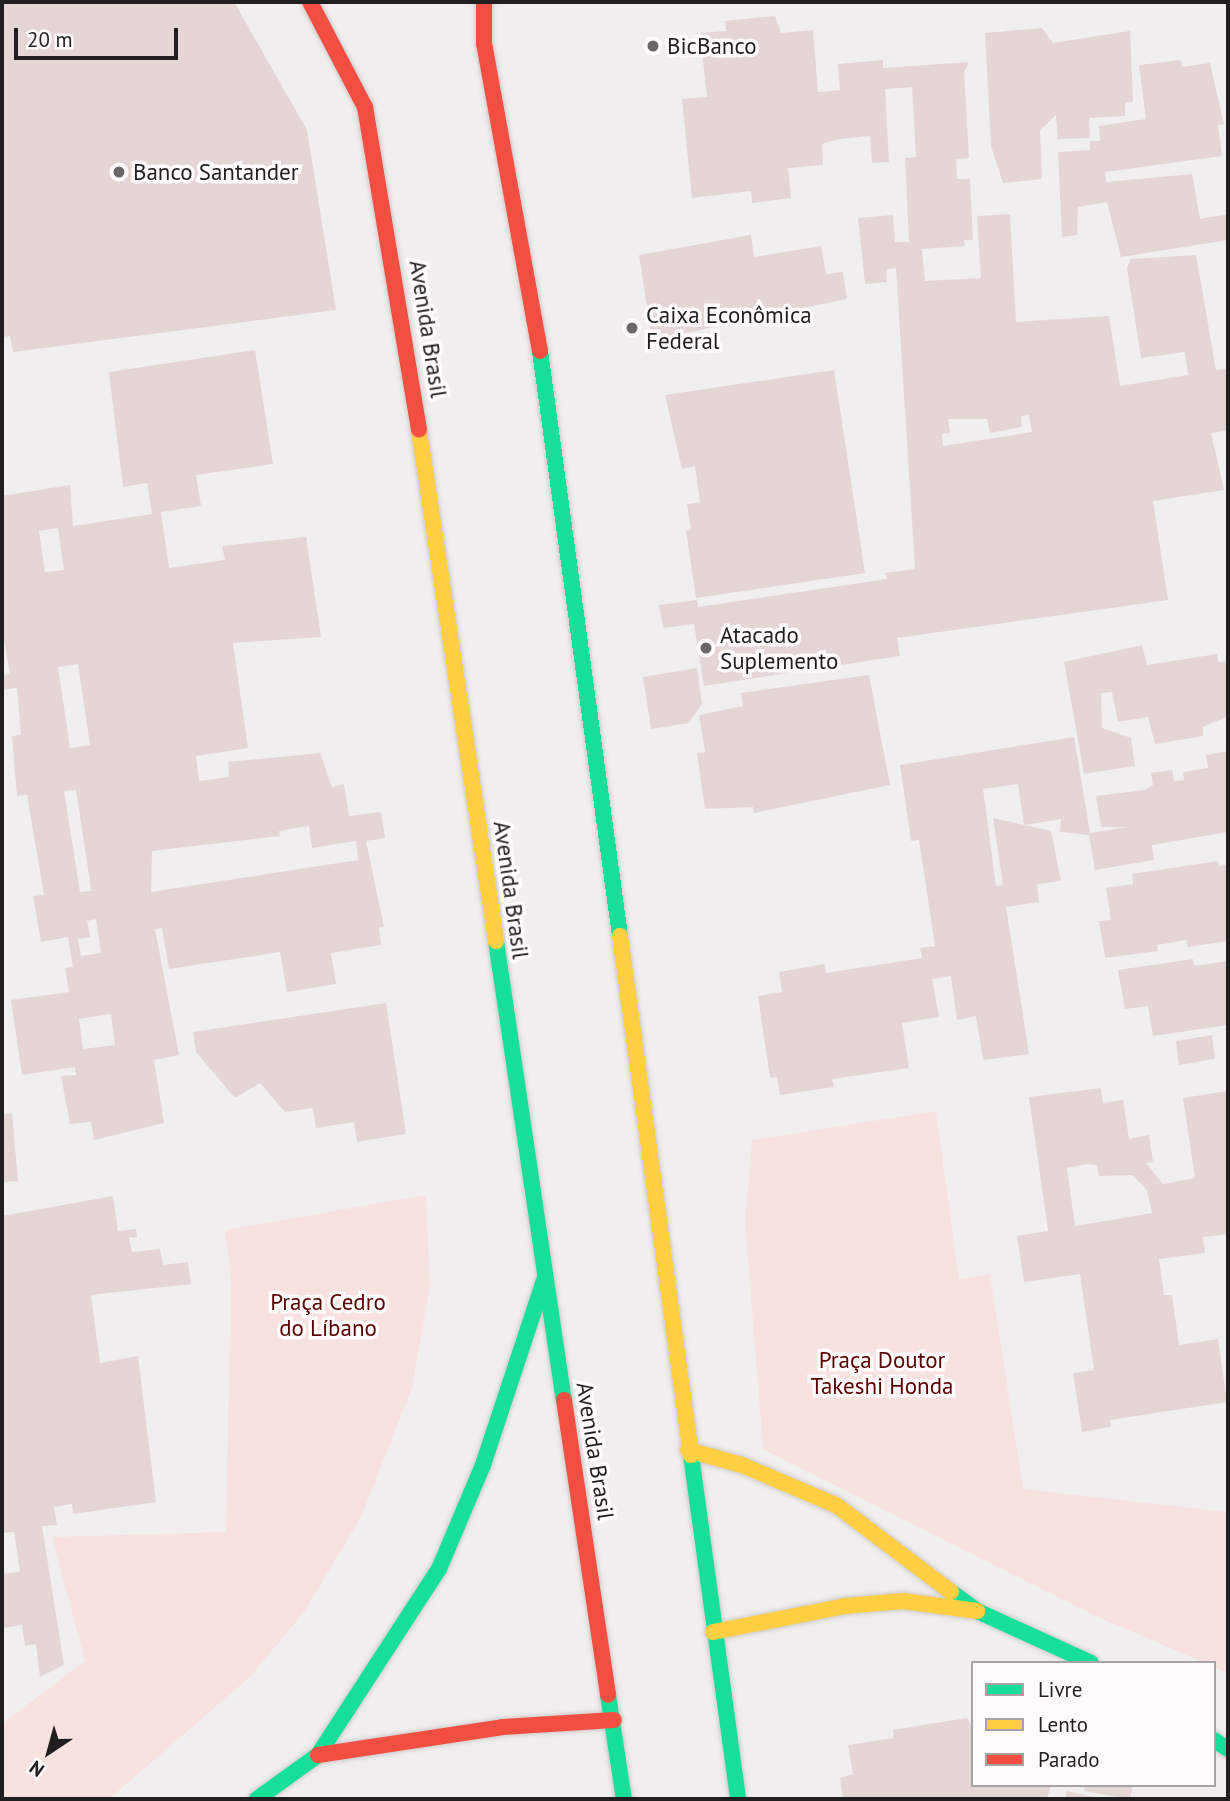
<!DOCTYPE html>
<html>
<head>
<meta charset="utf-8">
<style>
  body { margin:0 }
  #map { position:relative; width:1230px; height:1801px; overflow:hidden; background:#f1efee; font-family:"PT Sans",sans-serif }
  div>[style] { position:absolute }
  .green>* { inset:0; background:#f7e2df }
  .building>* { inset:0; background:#e4d6d4 }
  .roads { filter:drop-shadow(0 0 2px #cecccc) drop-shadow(0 0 2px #cecccc) }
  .fast>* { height:16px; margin:-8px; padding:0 8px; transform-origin:8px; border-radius:8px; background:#16e098 }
  .slow>* { height:16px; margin:-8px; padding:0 8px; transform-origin:8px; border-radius:8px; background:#ffcf43 }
  .jam>* { height:16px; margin:-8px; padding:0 8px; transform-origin:8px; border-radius:8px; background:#f24e42 }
  .dots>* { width:19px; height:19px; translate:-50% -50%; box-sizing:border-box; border:4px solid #fffbfb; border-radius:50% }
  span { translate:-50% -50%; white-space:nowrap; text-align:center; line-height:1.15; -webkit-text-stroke:7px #fffbfb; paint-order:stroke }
  .poi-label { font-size:23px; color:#201e1e }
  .left { translate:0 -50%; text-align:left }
  .street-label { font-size:23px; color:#201e1e }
  .park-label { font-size:23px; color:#590000 }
  .frame { position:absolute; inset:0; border:4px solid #201e1e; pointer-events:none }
  .legend { position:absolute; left:971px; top:1661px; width:245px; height:126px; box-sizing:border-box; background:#fffbfb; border:2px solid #a6a3a3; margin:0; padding:9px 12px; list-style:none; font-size:21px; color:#201e1e }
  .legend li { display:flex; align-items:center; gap:14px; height:35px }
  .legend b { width:35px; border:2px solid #a6a3a3 }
  .north { position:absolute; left:14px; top:1717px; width:70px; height:70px; -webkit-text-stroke:5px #fffbfb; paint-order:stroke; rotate:216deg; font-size:19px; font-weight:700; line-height:28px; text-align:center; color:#201e1e }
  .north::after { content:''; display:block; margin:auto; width:24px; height:32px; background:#201e1e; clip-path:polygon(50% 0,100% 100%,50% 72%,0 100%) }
  .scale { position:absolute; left:14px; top:28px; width:164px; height:32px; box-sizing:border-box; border:4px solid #201e1e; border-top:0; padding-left:9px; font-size:21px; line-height:24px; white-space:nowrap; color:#201e1e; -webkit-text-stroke:5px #fffbfb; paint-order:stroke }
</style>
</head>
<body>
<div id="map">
  <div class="green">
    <i style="clip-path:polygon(936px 1111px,959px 1279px,990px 1274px,1023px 1489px,1228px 1512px,1228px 1673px,1098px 1617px,763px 1449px,745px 1222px,752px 1140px)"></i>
    <i style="clip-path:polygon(426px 1195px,430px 1286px,412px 1388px,361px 1517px,304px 1612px,250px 1677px,109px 1799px,2px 1799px,2px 1724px,85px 1661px,52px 1537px,226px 1532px,231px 1278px,225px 1230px)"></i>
  </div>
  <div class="building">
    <i style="clip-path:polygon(2px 2px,234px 2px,307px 130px,336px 310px,13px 352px,10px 336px,2px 337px)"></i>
    <i style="clip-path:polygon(evenodd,775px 16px,781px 33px,813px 30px,818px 92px,840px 90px,838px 64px,883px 60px,883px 68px,969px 62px,964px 72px,969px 158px,956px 159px,957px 179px,970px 179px,973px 240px,964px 240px,965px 246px,922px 249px,925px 281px,981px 278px,977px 216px,1010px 214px,1016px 322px,1109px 316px,1120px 386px,1188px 375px,1185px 352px,1141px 358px,1127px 268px,1131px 259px,1196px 255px,1216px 370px,1228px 369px,1228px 430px,1211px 433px,1224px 490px,1153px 501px,1168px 600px,897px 638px,900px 656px,704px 686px,694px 624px,663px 628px,659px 605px,697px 600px,698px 607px,887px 579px,885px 573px,915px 569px,896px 268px,886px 269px,887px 282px,865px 284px,858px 218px,893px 215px,895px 242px,909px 242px,905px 158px,916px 157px,912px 87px,885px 89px,889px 162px,872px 163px,870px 136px,839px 139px,822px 144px,823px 165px,788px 168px,791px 198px,752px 203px,751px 191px,692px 198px,682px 99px,707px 97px,700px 33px,726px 31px,725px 21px,775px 16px,1029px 415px,1032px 432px,943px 446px,942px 434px,950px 433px,948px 419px,987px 419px,990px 433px,1022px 427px,1021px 416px,1029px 415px)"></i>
    <i style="clip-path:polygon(1042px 28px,1053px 43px,1130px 31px,1133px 102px,1125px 102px,1125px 116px,1089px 118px,1090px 138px,1058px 139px,1056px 115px,1040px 130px,1042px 179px,1003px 183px,991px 146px,985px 33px)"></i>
    <i style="clip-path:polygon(1181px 60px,1182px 67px,1210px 63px,1224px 124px,1218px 125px,1222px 156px,1105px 172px,1106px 182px,1192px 174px,1200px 219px,1228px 214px,1228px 240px,1121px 257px,1107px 202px,1078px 207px,1077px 235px,1062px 237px,1058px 152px,1090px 150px,1090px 141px,1100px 141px,1099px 126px,1146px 119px,1139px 65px)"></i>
    <i style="clip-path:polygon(751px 235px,754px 257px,821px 246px,826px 274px,843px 272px,847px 299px,652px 340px,639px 255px)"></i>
    <i style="clip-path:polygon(evenodd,255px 350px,273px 464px,196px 475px,201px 506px,161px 512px,169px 568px,225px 560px,222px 546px,306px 537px,321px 637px,233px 643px,248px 748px,196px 756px,199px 781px,229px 777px,228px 762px,320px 753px,332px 787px,344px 784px,349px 816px,381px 812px,385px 838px,366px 841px,384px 927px,379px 928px,381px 945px,331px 953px,336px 984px,287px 992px,280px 952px,169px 969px,162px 928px,155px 929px,179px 1055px,154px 1060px,164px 1123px,94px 1140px,91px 1122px,70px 1124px,61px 1076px,76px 1075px,75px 1067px,22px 1075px,11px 1000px,69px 992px,65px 968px,73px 967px,68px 937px,41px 942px,33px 896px,44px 895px,27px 795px,17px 796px,12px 736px,21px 735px,17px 688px,2px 690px,2px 675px,10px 674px,2px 628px,2px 496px,70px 485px,73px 526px,152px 514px,147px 483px,123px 487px,109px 372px,255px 350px,58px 528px,64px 570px,45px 572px,39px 531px,58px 528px,255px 350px,78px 664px,90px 745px,70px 748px,58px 667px,78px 664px,255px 350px,76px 790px,90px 882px,91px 891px,80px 892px,64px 791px,76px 790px,255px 350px,309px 826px,312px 848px,356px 841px,358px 860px,151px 892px,152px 851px,280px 836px,279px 831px,309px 826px,255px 350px,96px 919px,101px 953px,81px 956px,78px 939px,90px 937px,87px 921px,96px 919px,255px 350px,111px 1014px,115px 1045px,83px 1049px,79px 1019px,111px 1014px)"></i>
    <i style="clip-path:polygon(834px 370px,865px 573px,696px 598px,686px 531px,691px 530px,687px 504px,700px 502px,695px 466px,682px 469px,665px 395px)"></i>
    <i style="clip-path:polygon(1142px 645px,1147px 665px,1217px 654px,1218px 662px,1228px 661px,1228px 716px,1203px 727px,1203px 736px,1155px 744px,1148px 717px,1118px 722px,1112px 692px,1101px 693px,1102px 728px,1131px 738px,1135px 766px,1084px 774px,1064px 662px)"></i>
    <i style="clip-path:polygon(697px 668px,702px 704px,689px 723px,651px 729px,643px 677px)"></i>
    <i style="clip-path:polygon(869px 675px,890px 785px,754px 813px,753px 807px,705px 809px,697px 753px,705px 752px,699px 715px,743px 706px,741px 693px)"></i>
    <i style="clip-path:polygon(1074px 737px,1090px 833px,1129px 827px,1101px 827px,1096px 796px,1144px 790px,1153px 785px,1151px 773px,1172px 770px,1174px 781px,1184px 780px,1183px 772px,1208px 768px,1206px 755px,1228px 751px,1228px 832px,1152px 845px,1154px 860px,1095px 870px,1089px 835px,1060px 832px,1061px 819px,1024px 825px,1018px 784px,983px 789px,996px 886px,1003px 885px,993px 818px,1051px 831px,1061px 881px,1037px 884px,1039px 902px,1006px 907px,1029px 1054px,983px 1060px,976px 1016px,957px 1020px,951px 976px,932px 979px,939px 1017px,902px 1023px,909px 1068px,832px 1079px,834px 1087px,780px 1095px,777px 1077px,770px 1078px,758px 996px,782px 992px,779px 972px,825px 964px,826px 973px,922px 958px,920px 948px,935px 946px,919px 840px,911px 841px,900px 765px)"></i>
    <i style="clip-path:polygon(1218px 861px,1219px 866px,1228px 865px,1228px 941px,1188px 947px,1186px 940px,1157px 945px,1158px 951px,1105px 958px,1099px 921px,1111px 920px,1106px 888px,1133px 884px,1132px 874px)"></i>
    <i style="clip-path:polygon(1193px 959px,1194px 966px,1228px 961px,1228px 1025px,1153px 1036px,1148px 1006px,1125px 1009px,1118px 970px)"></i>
    <i style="clip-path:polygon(386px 1003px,406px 1134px,357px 1142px,354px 1122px,316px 1128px,313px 1108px,285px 1112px,260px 1083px,235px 1098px,196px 1052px,193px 1032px)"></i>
    <i style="clip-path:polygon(1212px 1035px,1215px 1059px,1179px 1065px,1176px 1041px)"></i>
    <i style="clip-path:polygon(evenodd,1101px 1088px,1103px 1103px,1123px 1100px,1129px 1139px,1149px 1135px,1153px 1162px,1146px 1163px,1163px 1184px,1195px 1178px,1183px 1098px,1228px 1091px,1228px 1234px,1203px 1237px,1205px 1253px,1159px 1259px,1164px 1295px,1172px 1295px,1179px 1345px,1218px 1339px,1227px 1402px,1110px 1420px,1111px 1427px,1082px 1432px,1073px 1373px,1094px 1370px,1080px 1274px,1024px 1282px,1017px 1236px,1048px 1231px,1029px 1097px,1101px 1088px,1087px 1164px,1097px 1165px,1099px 1176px,1132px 1175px,1147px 1190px,1152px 1213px,1075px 1226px,1067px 1168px,1087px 1164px)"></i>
    <i style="clip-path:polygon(12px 1113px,18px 1181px,4px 1182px,2px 1190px,2px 1115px)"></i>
    <i style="clip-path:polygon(113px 1196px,118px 1231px,136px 1229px,137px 1237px,129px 1238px,132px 1252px,160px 1249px,163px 1265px,188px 1262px,191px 1284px,91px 1295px,100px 1363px,138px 1356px,156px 1502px,73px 1514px,72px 1504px,54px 1507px,57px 1525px,42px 1526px,64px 1665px,40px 1677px,36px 1644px,25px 1646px,22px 1625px,2px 1628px,2px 1574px,20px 1572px,14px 1532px,2px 1533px,2px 1216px)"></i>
    <i style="clip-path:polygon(967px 1718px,973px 1730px,973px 1785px,1051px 1785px,1047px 1799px,843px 1799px,840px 1778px,853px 1774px,848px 1745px,894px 1738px,893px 1730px)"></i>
    <i style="clip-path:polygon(1085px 1785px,1133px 1785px,1130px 1799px,1084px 1791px)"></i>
    <i style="clip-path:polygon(1067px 1791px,1099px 1798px,1099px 1799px,1065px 1799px)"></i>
  </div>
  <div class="roads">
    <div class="fast">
      <i style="left:540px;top:351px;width:590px;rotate:82.21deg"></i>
      <i style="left:496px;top:941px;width:464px;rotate:81.6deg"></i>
      <i style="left:691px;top:1455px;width:347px;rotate:82.2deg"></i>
      <i style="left:951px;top:1592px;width:32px;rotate:36deg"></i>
      <i style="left:977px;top:1611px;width:125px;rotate:24.5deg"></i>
      <i style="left:608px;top:1695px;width:105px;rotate:81.3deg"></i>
      <i style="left:1214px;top:1740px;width:17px;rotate:33deg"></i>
      <i style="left:257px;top:1799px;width:75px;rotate:-35.8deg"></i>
      <i style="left:318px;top:1755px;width:222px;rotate:-57deg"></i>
      <i style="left:439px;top:1569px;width:113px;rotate:-67.1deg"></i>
      <i style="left:483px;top:1465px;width:197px;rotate:-71.7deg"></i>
    </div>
    <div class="slow">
      <i style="left:419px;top:430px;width:517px;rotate:81.43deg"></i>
      <i style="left:620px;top:936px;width:524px;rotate:82.21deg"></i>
      <i style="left:688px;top:1450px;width:56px;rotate:15.5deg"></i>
      <i style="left:742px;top:1465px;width:102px;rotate:23.1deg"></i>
      <i style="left:836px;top:1505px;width:144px;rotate:37.1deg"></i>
      <i style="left:713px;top:1632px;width:135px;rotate:-11.1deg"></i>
      <i style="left:845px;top:1606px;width:58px;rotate:-4.9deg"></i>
      <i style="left:903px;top:1601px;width:75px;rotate:7.7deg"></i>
    </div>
    <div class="jam">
      <i style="left:310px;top:2px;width:119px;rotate:62.4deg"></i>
      <i style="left:365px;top:107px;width:327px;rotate:80.5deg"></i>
      <i style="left:484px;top:2px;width:41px;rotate:90deg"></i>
      <i style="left:484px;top:43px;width:313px;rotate:79.7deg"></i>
      <i style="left:564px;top:1400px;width:298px;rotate:81.5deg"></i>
      <i style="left:318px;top:1755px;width:187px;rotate:-8.6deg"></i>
      <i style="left:503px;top:1727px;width:111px;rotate:-3.6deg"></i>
    </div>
  </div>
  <div class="dots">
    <i style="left:653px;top:46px;background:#696767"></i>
    <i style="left:119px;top:172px;background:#696767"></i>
    <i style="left:632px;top:328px;background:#696767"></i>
    <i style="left:706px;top:648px;background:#696767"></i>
  </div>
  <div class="poi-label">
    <span class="left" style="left:667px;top:46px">BicBanco</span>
    <span class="left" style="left:133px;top:172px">Banco Santander</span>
    <span class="left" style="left:646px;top:328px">Caixa Econômica<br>Federal</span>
    <span class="left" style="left:720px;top:648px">Atacado<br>Suplemento</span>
  </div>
  <div class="street-label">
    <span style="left:428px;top:329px;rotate:81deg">Avenida Brasil</span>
    <span style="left:511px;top:890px;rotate:82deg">Avenida Brasil</span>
    <span style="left:595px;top:1451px;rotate:81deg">Avenida Brasil</span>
  </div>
  <div class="park-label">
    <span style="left:328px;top:1315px">Praça Cedro<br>do Líbano</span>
    <span style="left:882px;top:1373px">Praça Doutor<br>Takeshi Honda</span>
  </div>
  <div class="frame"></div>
  <ul class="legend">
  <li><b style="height:9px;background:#16e098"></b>Livre</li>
  <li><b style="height:9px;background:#ffcf43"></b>Lento</li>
  <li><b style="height:9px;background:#f24e42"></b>Parado</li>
  </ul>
  <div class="north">N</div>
  <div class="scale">20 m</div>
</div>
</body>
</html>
